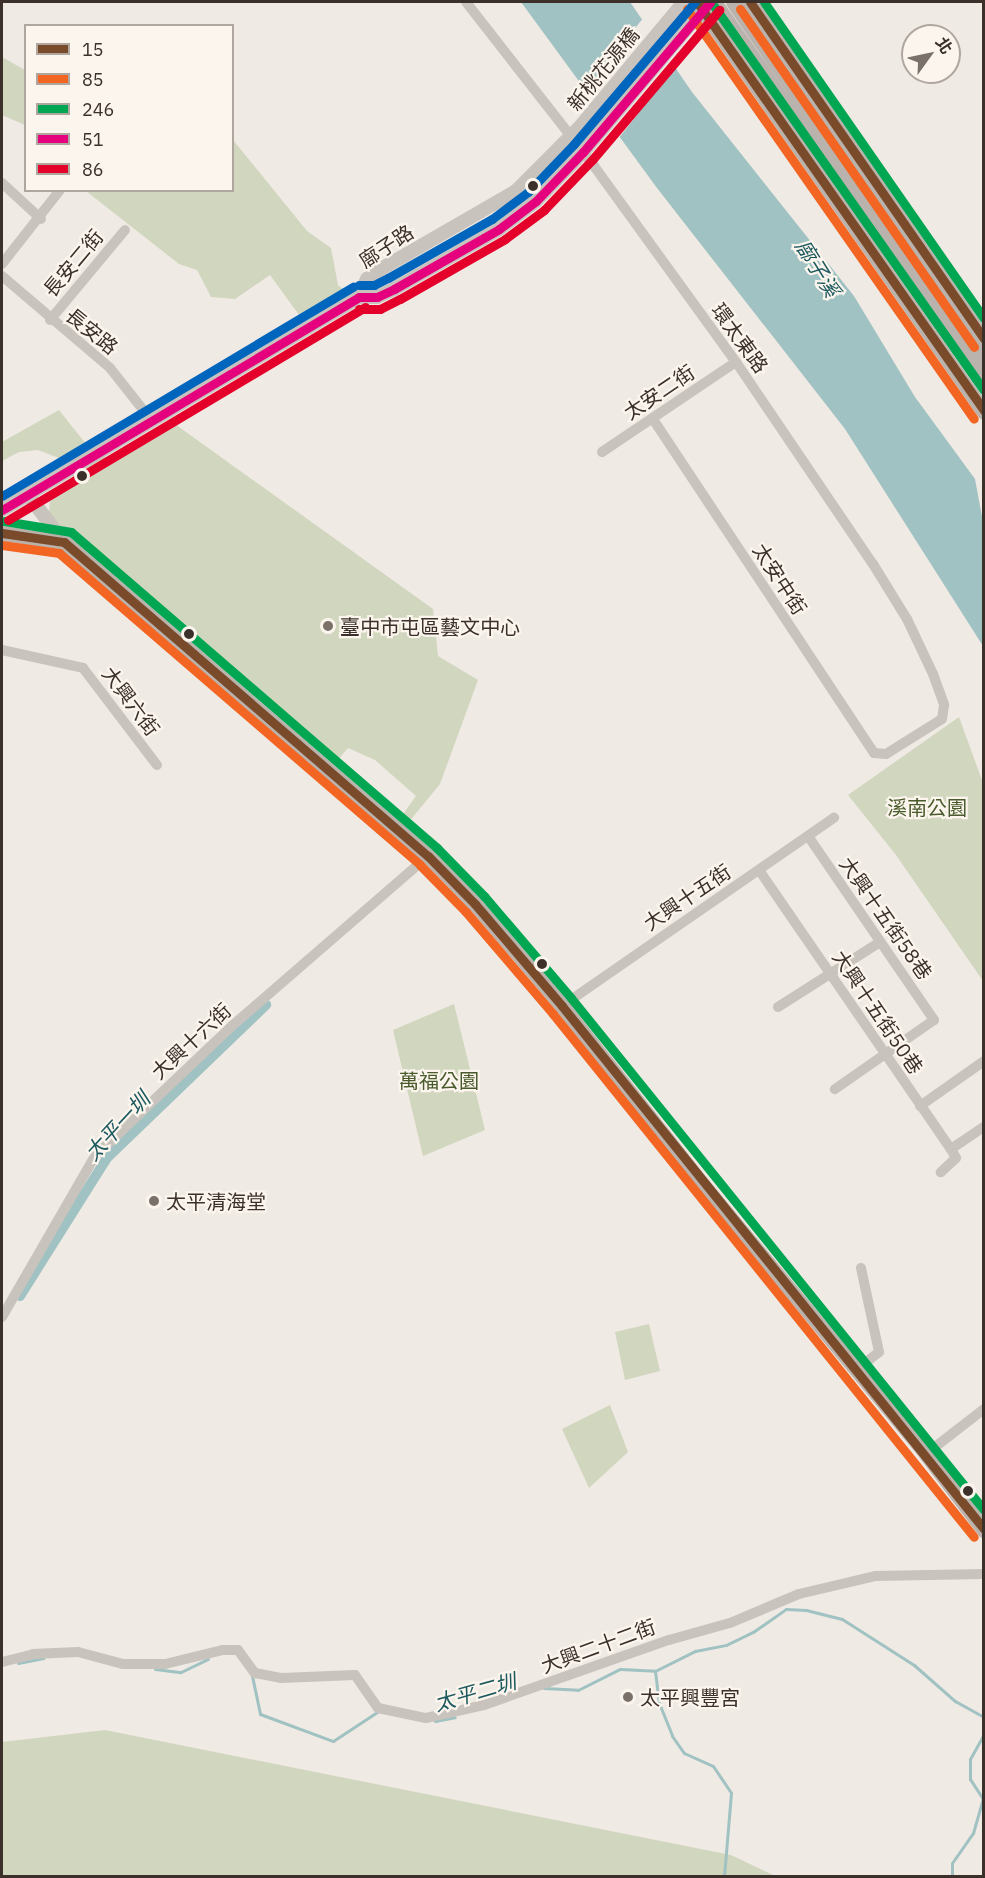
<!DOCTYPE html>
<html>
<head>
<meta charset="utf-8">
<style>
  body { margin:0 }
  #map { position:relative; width:985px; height:1878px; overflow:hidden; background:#f0eae4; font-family:"IBM Plex Sans","Noto Sans TC",sans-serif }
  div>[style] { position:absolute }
  .green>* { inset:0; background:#d1d6be }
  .water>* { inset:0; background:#a0c2c2 }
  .pier>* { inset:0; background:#f0eae4 }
  .stream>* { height:3px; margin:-1.5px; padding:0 1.5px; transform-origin:1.5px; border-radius:1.5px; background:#a0c2c2 }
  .canal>* { height:10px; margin:-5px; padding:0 5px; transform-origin:5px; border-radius:5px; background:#a0c2c2 }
  .minor>* { height:10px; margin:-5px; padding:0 5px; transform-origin:5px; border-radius:5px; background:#c9c3bd }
  .tertiary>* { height:14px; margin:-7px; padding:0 7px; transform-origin:7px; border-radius:7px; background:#c9c3bd }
  .secondary>* { height:15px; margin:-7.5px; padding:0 7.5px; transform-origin:7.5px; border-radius:7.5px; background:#bab3ad }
  .bus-1>* { height:9px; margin:-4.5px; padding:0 4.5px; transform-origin:4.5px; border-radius:4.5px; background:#7a4b2a }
  .bus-2>* { height:9px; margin:-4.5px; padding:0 4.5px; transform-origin:4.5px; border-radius:4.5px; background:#f26522 }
  .bus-3>* { height:9px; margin:-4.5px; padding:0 4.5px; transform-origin:4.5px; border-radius:4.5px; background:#00a651 }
  .bus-4>* { height:9px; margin:-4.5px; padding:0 4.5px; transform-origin:4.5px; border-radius:4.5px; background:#e5007d }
  .bus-5>* { height:9px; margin:-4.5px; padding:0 4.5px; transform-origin:4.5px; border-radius:4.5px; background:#e4002b }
  .bus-6>* { height:9px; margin:-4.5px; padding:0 4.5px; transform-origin:4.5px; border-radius:4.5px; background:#0065bd }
  .dots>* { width:16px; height:16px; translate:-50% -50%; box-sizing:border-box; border:3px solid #fbf5ed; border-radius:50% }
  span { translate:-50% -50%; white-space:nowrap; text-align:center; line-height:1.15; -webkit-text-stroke:4.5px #fbf5ed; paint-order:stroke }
  .street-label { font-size:20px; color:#3b302a }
  .poi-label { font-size:20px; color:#3b302a }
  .left { translate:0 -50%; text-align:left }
  .park-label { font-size:20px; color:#495b2c }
  .water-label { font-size:21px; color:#1d5a5f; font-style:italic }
  .frame { position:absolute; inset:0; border:3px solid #3b302a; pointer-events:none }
  .legend { position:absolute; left:24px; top:24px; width:210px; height:168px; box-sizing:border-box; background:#fbf5ed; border:2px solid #aea69f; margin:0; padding:8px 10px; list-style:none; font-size:18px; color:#3b302a }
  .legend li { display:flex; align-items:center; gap:12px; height:30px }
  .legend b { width:30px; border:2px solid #aea69f }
  .north { position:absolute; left:901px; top:24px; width:60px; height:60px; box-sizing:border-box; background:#fbf5ed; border:2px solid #aea69f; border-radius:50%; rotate:57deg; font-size:16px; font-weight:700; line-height:24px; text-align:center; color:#3b302a }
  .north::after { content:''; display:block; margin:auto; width:21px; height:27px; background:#7a716b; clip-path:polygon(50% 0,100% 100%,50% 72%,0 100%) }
</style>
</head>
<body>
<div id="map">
  <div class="green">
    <i style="clip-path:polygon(2px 57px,25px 70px,25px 125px,2px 115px)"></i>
    <i style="clip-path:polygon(233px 140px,307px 231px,331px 248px,338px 285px,348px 293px,302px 319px,270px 275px,235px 299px,211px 297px,197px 270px,179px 264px,86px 191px,232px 190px)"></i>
    <i style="clip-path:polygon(59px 410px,86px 444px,109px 460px,172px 422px,433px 609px,438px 656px,478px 680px,440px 784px,408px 823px,401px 817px,416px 796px,375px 760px,348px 748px,335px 763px,49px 517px,50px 495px,90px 470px,38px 450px,19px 452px,2px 461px,2px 442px)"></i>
    <i style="clip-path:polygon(959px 717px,983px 783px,983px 981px,896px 855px,848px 795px)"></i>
    <i style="clip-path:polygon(454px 1004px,485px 1130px,423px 1156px,393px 1030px)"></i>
    <i style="clip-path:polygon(649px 1324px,660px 1371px,625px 1380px,615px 1332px)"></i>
    <i style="clip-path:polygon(610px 1405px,628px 1452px,589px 1488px,562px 1429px)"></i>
    <i style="clip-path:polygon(105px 1730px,731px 1855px,775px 1876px,2px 1876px,2px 1742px)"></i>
  </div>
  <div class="water">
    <i style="clip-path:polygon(521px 2px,630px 2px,692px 92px,854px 296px,915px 397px,975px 479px,983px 522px,983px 646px,845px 429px,657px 188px)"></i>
  </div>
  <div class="pier">
    <i style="clip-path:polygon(644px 17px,677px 65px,618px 139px,584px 92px)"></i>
  </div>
  <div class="stream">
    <i style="left:18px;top:1663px;width:26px;rotate:-11deg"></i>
    <i style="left:155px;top:1669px;width:26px;rotate:7deg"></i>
    <i style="left:181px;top:1672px;width:30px;rotate:-26deg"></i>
    <i style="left:655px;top:1671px;width:32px;rotate:83deg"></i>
    <i style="left:659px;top:1703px;width:35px;rotate:68deg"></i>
    <i style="left:672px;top:1736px;width:21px;rotate:55deg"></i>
    <i style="left:684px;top:1753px;width:32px;rotate:24deg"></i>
    <i style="left:713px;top:1766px;width:32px;rotate:56deg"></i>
    <i style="left:731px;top:1793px;width:83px;rotate:94.8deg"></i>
    <i style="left:252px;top:1676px;width:39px;rotate:78deg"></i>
    <i style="left:260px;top:1714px;width:78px;rotate:20.3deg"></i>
    <i style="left:333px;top:1741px;width:56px;rotate:-33.4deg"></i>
    <i style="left:544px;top:1688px;width:34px;rotate:3deg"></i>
    <i style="left:578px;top:1690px;width:47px;rotate:-26.6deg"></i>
    <i style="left:620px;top:1669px;width:35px;rotate:3deg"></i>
    <i style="left:655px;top:1671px;width:45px;rotate:-26.6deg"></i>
    <i style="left:695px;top:1651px;width:32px;rotate:-11deg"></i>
    <i style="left:726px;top:1645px;width:30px;rotate:-26deg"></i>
    <i style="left:753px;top:1632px;width:40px;rotate:-34.9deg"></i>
    <i style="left:786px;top:1609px;width:20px;rotate:3deg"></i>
    <i style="left:806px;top:1610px;width:37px;rotate:14deg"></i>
    <i style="left:842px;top:1619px;width:85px;rotate:32.6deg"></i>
    <i style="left:914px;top:1665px;width:55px;rotate:41.3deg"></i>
    <i style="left:955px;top:1701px;width:33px;rotate:29deg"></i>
    <i style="left:435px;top:1721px;width:20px;rotate:-11deg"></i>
    <i style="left:983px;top:1799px;width:24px;rotate:-123deg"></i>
    <i style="left:970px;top:1779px;width:20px;rotate:-90deg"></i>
    <i style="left:970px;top:1759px;width:29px;rotate:-61deg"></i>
    <i style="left:952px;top:1876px;width:13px;rotate:-90deg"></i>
    <i style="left:952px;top:1863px;width:37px;rotate:-55deg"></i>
    <i style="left:973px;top:1833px;width:35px;rotate:-74deg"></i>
  </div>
  <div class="canal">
    <i style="left:20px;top:1296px;width:163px;rotate:-57.8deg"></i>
    <i style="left:107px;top:1158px;width:221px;rotate:-43.9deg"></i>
  </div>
  <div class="minor">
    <i style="left:466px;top:2px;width:208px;rotate:52deg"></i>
    <i style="left:594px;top:166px;width:242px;rotate:54.1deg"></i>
    <i style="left:736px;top:362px;width:244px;rotate:55.9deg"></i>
    <i style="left:873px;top:564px;width:65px;rotate:58.3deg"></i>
    <i style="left:907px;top:619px;width:61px;rotate:64.7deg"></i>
    <i style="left:933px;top:674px;width:33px;rotate:70deg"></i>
    <i style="left:944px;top:705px;width:14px;rotate:98deg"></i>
    <i style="left:942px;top:719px;width:66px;rotate:148deg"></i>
    <i style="left:886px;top:754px;width:12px;rotate:-175deg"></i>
    <i style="left:874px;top:753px;width:400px;rotate:-123.5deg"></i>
    <i style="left:2px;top:183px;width:53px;rotate:42.7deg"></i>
    <i style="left:2px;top:264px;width:94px;rotate:-51.9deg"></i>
    <i style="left:2px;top:276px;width:142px;rotate:40.4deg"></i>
    <i style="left:110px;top:368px;width:68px;rotate:51.6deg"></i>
    <i style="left:50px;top:320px;width:117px;rotate:-50.2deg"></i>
    <i style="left:602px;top:452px;width:161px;rotate:-33.9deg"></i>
    <i style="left:2px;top:650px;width:83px;rotate:12.5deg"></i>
    <i style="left:83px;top:668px;width:122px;rotate:52.7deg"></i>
    <i style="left:808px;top:836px;width:223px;rotate:55.6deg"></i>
    <i style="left:934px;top:1020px;width:121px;rotate:145.1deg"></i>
    <i style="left:759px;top:870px;width:339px;rotate:55.5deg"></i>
    <i style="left:951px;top:1149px;width:10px;rotate:61deg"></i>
    <i style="left:956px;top:1158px;width:21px;rotate:137deg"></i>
    <i style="left:562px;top:1006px;width:331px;rotate:-34.7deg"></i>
    <i style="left:778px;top:1007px;width:121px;rotate:-32.5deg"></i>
    <i style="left:920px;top:1106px;width:78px;rotate:-35.1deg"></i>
    <i style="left:951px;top:1149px;width:40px;rotate:-34deg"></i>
    <i style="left:2px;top:1317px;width:186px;rotate:-60deg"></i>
    <i style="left:95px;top:1156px;width:190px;rotate:-43.5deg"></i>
    <i style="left:233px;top:1025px;width:258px;rotate:-40.9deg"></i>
    <i style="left:856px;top:1370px;width:29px;rotate:-38deg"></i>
    <i style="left:879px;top:1352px;width:86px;rotate:-102.1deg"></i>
    <i style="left:926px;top:1454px;width:73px;rotate:-37.8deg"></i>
    <i style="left:2px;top:1662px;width:32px;rotate:-14deg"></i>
    <i style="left:33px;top:1654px;width:45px;rotate:-2.5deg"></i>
    <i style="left:78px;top:1652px;width:47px;rotate:14.9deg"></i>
    <i style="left:123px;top:1664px;width:42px"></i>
    <i style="left:165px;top:1664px;width:60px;rotate:-13.6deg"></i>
    <i style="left:223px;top:1650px;width:15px"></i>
    <i style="left:238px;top:1650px;width:29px;rotate:54deg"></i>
    <i style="left:255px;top:1673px;width:26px;rotate:11deg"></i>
    <i style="left:281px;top:1678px;width:74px;rotate:-2.3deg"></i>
    <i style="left:355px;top:1675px;width:40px;rotate:55.1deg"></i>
    <i style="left:378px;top:1708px;width:49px;rotate:11.8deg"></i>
    <i style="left:426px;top:1718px;width:59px;rotate:-12.6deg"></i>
    <i style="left:484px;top:1705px;width:196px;rotate:-19.4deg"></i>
    <i style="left:669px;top:1640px;width:63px;rotate:-15.6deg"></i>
    <i style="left:730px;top:1623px;width:75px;rotate:-22.8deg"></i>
    <i style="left:799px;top:1594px;width:78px;rotate:-13.3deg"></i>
    <i style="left:875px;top:1576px;width:109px;rotate:-1.1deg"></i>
  </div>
  <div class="tertiary">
    <i style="left:359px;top:297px;width:18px"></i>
    <i style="left:377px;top:297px;width:19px;rotate:-25deg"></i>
    <i style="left:394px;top:289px;width:121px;rotate:-29.7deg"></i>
    <i style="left:499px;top:229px;width:46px;rotate:-37.1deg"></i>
    <i style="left:536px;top:201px;width:68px;rotate:-46.2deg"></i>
    <i style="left:583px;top:152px;width:187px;rotate:-50deg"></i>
    <i style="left:359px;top:297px;width:20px;rotate:-66deg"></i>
    <i style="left:367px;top:279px;width:17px;rotate:-36deg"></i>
    <i style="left:381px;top:269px;width:156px;rotate:-30deg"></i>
    <i style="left:516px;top:191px;width:89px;rotate:-45deg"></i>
    <i style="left:579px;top:128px;width:164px;rotate:-50.2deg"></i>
    <i style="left:28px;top:495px;width:59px;rotate:52.5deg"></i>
    <i style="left:2px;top:510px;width:416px;rotate:-30.8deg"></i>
  </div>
  <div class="secondary">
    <i style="left:697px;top:2px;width:500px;rotate:55.01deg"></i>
    <i style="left:714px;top:2px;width:469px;rotate:54.8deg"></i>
    <i style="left:733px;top:2px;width:440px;rotate:55.2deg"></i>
    <i style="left:750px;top:2px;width:411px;rotate:55.3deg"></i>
    <i style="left:2px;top:533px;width:63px;rotate:8.3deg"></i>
    <i style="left:64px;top:542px;width:481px;rotate:40.8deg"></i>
    <i style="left:428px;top:856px;width:67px;rotate:45.6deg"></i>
    <i style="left:475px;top:904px;width:134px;rotate:49.5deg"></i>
    <i style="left:562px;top:1006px;width:228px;rotate:51.8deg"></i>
    <i style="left:703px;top:1185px;width:349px;rotate:50.3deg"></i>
    <i style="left:926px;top:1454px;width:96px;rotate:52.7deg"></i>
  </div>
  <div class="bus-1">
    <i style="left:697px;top:2px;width:500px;rotate:54.9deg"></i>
    <i style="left:750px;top:2px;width:410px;rotate:55.2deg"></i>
    <i style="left:2px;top:533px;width:63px;rotate:8.3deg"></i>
    <i style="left:64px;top:542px;width:481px;rotate:40.8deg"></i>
    <i style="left:428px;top:856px;width:67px;rotate:45.6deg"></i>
    <i style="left:475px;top:904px;width:134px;rotate:49.5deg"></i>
    <i style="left:562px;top:1006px;width:672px;rotate:51.1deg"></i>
  </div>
  <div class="bus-2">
    <i style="left:687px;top:9px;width:500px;rotate:55.01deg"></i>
    <i style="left:740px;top:9px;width:411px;rotate:55.3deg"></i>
    <i style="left:2px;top:545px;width:58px;rotate:8deg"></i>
    <i style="left:59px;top:553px;width:477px;rotate:40.8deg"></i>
    <i style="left:420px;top:865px;width:66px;rotate:45.6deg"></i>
    <i style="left:466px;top:912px;width:134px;rotate:49.5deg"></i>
    <i style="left:553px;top:1014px;width:671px;rotate:51.17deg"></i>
  </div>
  <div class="bus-3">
    <i style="left:711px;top:2px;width:474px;rotate:54.9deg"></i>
    <i style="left:764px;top:2px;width:385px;rotate:55.2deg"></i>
    <i style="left:4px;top:521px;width:68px;rotate:9.3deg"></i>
    <i style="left:71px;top:532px;width:484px;rotate:40.8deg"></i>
    <i style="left:437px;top:848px;width:67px;rotate:45.6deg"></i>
    <i style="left:484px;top:896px;width:134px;rotate:49.5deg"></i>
    <i style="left:571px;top:998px;width:658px;rotate:51.11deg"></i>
  </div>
  <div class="bus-4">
    <i style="left:359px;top:297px;width:18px"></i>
    <i style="left:377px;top:297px;width:19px;rotate:-25deg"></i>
    <i style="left:394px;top:289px;width:121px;rotate:-29.7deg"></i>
    <i style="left:499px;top:229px;width:46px;rotate:-37.1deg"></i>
    <i style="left:536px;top:201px;width:68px;rotate:-46.2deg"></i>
    <i style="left:583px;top:152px;width:197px;rotate:-49.7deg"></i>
    <i style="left:2px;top:510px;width:416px;rotate:-30.8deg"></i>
  </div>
  <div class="bus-5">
    <i style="left:359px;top:309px;width:21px"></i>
    <i style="left:380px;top:309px;width:22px;rotate:-27deg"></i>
    <i style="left:400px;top:299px;width:121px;rotate:-29.7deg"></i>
    <i style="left:505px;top:239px;width:49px;rotate:-36.6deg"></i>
    <i style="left:544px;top:210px;width:69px;rotate:-46.2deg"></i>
    <i style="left:592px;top:160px;width:197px;rotate:-49.7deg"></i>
    <i style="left:8px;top:520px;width:416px;rotate:-30.8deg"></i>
  </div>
  <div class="bus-6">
    <i style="left:359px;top:285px;width:15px"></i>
    <i style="left:374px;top:285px;width:16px;rotate:-27deg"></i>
    <i style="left:388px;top:278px;width:120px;rotate:-29.6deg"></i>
    <i style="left:492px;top:219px;width:45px;rotate:-36.9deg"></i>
    <i style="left:528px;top:192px;width:66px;rotate:-46.2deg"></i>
    <i style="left:574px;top:144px;width:187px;rotate:-49.6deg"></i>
    <i style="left:2px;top:496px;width:409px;rotate:-30.8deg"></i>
  </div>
  <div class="dots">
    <i style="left:533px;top:186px;background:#3b302a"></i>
    <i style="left:82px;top:476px;background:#3b302a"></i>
    <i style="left:328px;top:626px;background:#7a716b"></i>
    <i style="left:189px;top:634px;background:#3b302a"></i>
    <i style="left:542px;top:964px;background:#3b302a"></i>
    <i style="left:154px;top:1201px;background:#7a716b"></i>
    <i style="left:968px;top:1491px;background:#3b302a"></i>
    <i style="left:628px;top:1697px;background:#7a716b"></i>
  </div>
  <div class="street-label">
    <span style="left:603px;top:69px;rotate:-51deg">新桃花源橋</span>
    <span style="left:386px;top:246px;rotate:-33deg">廍子路</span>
    <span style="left:73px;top:263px;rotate:-50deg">長安二街</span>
    <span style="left:92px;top:331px;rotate:39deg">長安路</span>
    <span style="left:740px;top:338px;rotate:54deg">環太東路</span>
    <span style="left:659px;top:392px;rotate:-34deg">太安二街</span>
    <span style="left:780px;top:579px;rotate:57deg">太安中街</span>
    <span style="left:131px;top:701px;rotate:53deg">大興六街</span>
    <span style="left:687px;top:897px;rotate:-34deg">大興十五街</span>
    <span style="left:886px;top:918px;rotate:55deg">大興十五街58巷</span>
    <span style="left:878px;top:1012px;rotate:56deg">大興十五街50巷</span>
    <span style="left:191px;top:1041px;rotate:-43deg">大興十六街</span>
    <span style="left:598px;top:1646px;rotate:-20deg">大興二十二街</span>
  </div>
  <div class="poi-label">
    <span class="left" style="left:340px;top:626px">臺中市屯區藝文中心</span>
    <span class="left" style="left:166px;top:1201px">太平清海堂</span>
    <span class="left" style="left:640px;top:1697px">太平興豐宮</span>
  </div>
  <div class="park-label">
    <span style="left:927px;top:807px">溪南公園</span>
    <span style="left:439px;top:1080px">萬福公園</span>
  </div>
  <div class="water-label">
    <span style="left:818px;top:268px;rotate:58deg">廍子溪</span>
    <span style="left:117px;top:1126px;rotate:-47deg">太平一圳</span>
    <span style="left:475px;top:1692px;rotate:-16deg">太平二圳</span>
  </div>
  <div class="frame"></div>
  <ul class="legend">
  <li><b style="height:8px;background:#7a4b2a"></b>15</li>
  <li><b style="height:8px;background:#f26522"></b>85</li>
  <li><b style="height:8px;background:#00a651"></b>246</li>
  <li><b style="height:8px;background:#e5007d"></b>51</li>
  <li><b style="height:8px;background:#e4002b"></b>86</li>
  </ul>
  <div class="north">北</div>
</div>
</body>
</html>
